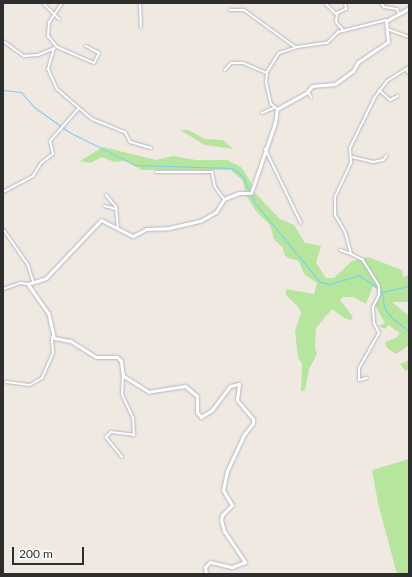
<!DOCTYPE html>
<html>
<head>
<meta charset="utf-8">
<style>
  body { margin:0 }
  #map { position:relative; width:412px; height:577px; overflow:hidden; background:#efe9e1; font-family:Lato,sans-serif }
  div>[style] { position:absolute }
  .green>* { inset:0; background:#b6e59e }
  .stream>* { height:1px; margin:-0.5px; padding:0 0.5px; transform-origin:0.5px; border-radius:0.5px; background:#75cff0 }
  .roads { filter:drop-shadow(0 0 1px #b4b7c1) drop-shadow(0 0 1px #b4b7c1) }
  .street>* { height:2px; margin:-1px; padding:0 1px; transform-origin:1px; border-radius:1px; background:#fff }
  .secondary>* { height:3px; margin:-1.5px; padding:0 1.5px; transform-origin:1.5px; border-radius:1.5px; background:#fff }
  span { translate:-50% -50%; white-space:nowrap; text-align:center; line-height:1.15; -webkit-text-stroke:3px #fff; paint-order:stroke }
  .frame { position:absolute; inset:0; border:4px solid #2e2e2e; pointer-events:none }
  .scale { position:absolute; left:12px; top:547px; width:72px; height:18px; box-sizing:border-box; border:2px solid #2e2e2e; border-top:0; padding-left:5px; font-size:12px; line-height:14px; white-space:nowrap; color:#2e2e2e; -webkit-text-stroke:3px #fff; paint-order:stroke }
</style>
</head>
<body>
<div id="map">
  <div class="green">
    <i style="clip-path:polygon(180px 130px,188px 130px,205px 139px,223px 140px,233px 149px,205px 145px)"></i>
    <i style="clip-path:polygon(103px 147px,156px 160px,173px 156px,196px 160px,227px 160px,241px 167px,252px 184px,251px 190px,245px 191px,243px 181px,231px 170px,142px 170px,125px 161px,114px 162px,102px 157px,90px 163px,80px 161px)"></i>
    <i style="clip-path:polygon(255px 193px,280px 219px,294px 225px,305px 243px,321px 246px,316px 263px,326px 278px,334px 278px,352px 261px,368px 257px,402px 270px,403px 277px,409px 275px,409px 302px,392px 302px,409px 316px,409px 345px,396px 354px,387px 348px,385px 342px,396px 338px,400px 333px,388px 325px,385px 329px,379px 326px,385px 323px,375px 305px,380px 292px,377px 288px,373px 286px,366px 304px,353px 297px,343px 297px,340px 300px,353px 317px,351px 320px,344px 318px,332px 309px,316px 328px,315px 347px,317px 354px,309px 369px,305px 390px,301px 392px,302px 364px,298px 357px,295px 331px,301px 313px,299px 308px,286px 295px,286px 289px,314px 294px,317px 283px,304px 274px,299px 261px,288px 258px,284px 254px,283px 248px,274px 239px,270px 225px,256px 211px,246px 195px)"></i>
    <i style="clip-path:polygon(409px 360px,409px 369px,406px 371px,400px 364px)"></i>
    <i style="clip-path:polygon(409px 459px,409px 574px,397px 574px,378px 503px,372px 470px)"></i>
  </div>
  <div class="stream">
    <i style="left:3px;top:90px;width:18px;rotate:6deg"></i>
    <i style="left:21px;top:92px;width:20px;rotate:49deg"></i>
    <i style="left:34px;top:107px;width:43px;rotate:35.5deg"></i>
    <i style="left:69px;top:132px;width:74px;rotate:26.6deg"></i>
    <i style="left:135px;top:165px;width:97px;rotate:1.8deg"></i>
    <i style="left:232px;top:168px;width:14px;rotate:39deg"></i>
    <i style="left:243px;top:177px;width:15px;rotate:67deg"></i>
    <i style="left:251px;top:194px;width:10px;rotate:66deg"></i>
    <i style="left:255px;top:203px;width:102px;rotate:50.6deg"></i>
    <i style="left:320px;top:282px;width:10px;rotate:11deg"></i>
    <i style="left:330px;top:284px;width:30px;rotate:-17deg"></i>
    <i style="left:359px;top:275px;width:29px;rotate:36deg"></i>
    <i style="left:382px;top:292px;width:28px;rotate:-13deg"></i>
    <i style="left:382px;top:292px;width:15px;rotate:82deg"></i>
    <i style="left:384px;top:307px;width:9px;rotate:58deg"></i>
    <i style="left:389px;top:315px;width:26px;rotate:40deg"></i>
  </div>
  <div class="roads">
    <div class="street">
      <i style="left:43px;top:3px;width:23px;rotate:45deg"></i>
      <i style="left:62px;top:3px;width:23px;rotate:124deg"></i>
      <i style="left:49px;top:22px;width:14px;rotate:94deg"></i>
      <i style="left:48px;top:36px;width:14px;rotate:51deg"></i>
      <i style="left:57px;top:47px;width:40px;rotate:23.4deg"></i>
      <i style="left:94px;top:63px;width:11px;rotate:-63deg"></i>
      <i style="left:99px;top:53px;width:15px;rotate:-152deg"></i>
      <i style="left:140px;top:3px;width:24px;rotate:88deg"></i>
      <i style="left:325px;top:3px;width:17px;rotate:45deg"></i>
      <i style="left:381px;top:3px;width:5px;rotate:53deg"></i>
      <i style="left:384px;top:7px;width:13px;rotate:9deg"></i>
      <i style="left:397px;top:9px;width:5px;rotate:68deg"></i>
      <i style="left:230px;top:10px;width:14px"></i>
      <i style="left:244px;top:10px;width:63px;rotate:36deg"></i>
      <i style="left:387px;top:29px;width:23px;rotate:20deg"></i>
      <i style="left:344px;top:31px;width:12px;rotate:-132deg"></i>
      <i style="left:336px;top:22px;width:9px;rotate:-84deg"></i>
      <i style="left:337px;top:13px;width:10px;rotate:-24deg"></i>
      <i style="left:346px;top:9px;width:6px;rotate:-99deg"></i>
      <i style="left:3px;top:41px;width:26px;rotate:36deg"></i>
      <i style="left:24px;top:56px;width:14px;rotate:-4deg"></i>
      <i style="left:38px;top:55px;width:18px;rotate:-22deg"></i>
      <i style="left:54px;top:48px;width:22px;rotate:106deg"></i>
      <i style="left:48px;top:69px;width:22px;rotate:66deg"></i>
      <i style="left:57px;top:89px;width:46px;rotate:40.6deg"></i>
      <i style="left:92px;top:119px;width:35px;rotate:22deg"></i>
      <i style="left:125px;top:132px;width:11px;rotate:63deg"></i>
      <i style="left:130px;top:142px;width:22px;rotate:16deg"></i>
      <i style="left:406px;top:69px;width:6px;rotate:59deg"></i>
      <i style="left:225px;top:70px;width:9px;rotate:-49deg"></i>
      <i style="left:231px;top:63px;width:12px"></i>
      <i style="left:243px;top:63px;width:26px;rotate:23deg"></i>
      <i style="left:379px;top:90px;width:15px;rotate:42deg"></i>
      <i style="left:390px;top:100px;width:9px;rotate:-27deg"></i>
      <i style="left:308px;top:92px;width:6px;rotate:59deg"></i>
      <i style="left:277px;top:109px;width:8px;rotate:-140deg"></i>
      <i style="left:271px;top:104px;width:22px;rotate:-103deg"></i>
      <i style="left:266px;top:83px;width:11px;rotate:-85deg"></i>
      <i style="left:267px;top:72px;width:22px;rotate:-58deg"></i>
      <i style="left:279px;top:53px;width:19px;rotate:-18deg"></i>
      <i style="left:297px;top:47px;width:30px;rotate:-8deg"></i>
      <i style="left:327px;top:43px;width:16px;rotate:-45deg"></i>
      <i style="left:338px;top:32px;width:50px;rotate:-13.8deg"></i>
      <i style="left:262px;top:113px;width:13px;rotate:-23deg"></i>
      <i style="left:265px;top:149px;width:82px;rotate:64.1deg"></i>
      <i style="left:352px;top:157px;width:22px;rotate:13deg"></i>
      <i style="left:373px;top:162px;width:10px;rotate:-11deg"></i>
      <i style="left:383px;top:160px;width:6px;rotate:-51deg"></i>
      <i style="left:156px;top:172px;width:56px"></i>
      <i style="left:212px;top:172px;width:15px;rotate:79deg"></i>
      <i style="left:215px;top:187px;width:15px;rotate:53deg"></i>
      <i style="left:3px;top:192px;width:34px;rotate:-28deg"></i>
      <i style="left:33px;top:176px;width:15px;rotate:-58deg"></i>
      <i style="left:41px;top:163px;width:15px;rotate:-37deg"></i>
      <i style="left:53px;top:154px;width:13px;rotate:-103deg"></i>
      <i style="left:50px;top:141px;width:44px;rotate:-48.7deg"></i>
      <i style="left:106px;top:195px;width:16px;rotate:50deg"></i>
      <i style="left:116px;top:207px;width:21px;rotate:85deg"></i>
      <i style="left:104px;top:206px;width:13px;rotate:13deg"></i>
      <i style="left:3px;top:229px;width:44px;rotate:55.2deg"></i>
      <i style="left:28px;top:265px;width:17px;rotate:73deg"></i>
      <i style="left:340px;top:250px;width:12px;rotate:20deg"></i>
      <i style="left:3px;top:289px;width:18px;rotate:-19deg"></i>
      <i style="left:20px;top:283px;width:8px;rotate:7deg"></i>
      <i style="left:367px;top:378px;width:8px;rotate:166deg"></i>
      <i style="left:359px;top:380px;width:12px;rotate:-90deg"></i>
      <i style="left:359px;top:368px;width:40px;rotate:-60.3deg"></i>
      <i style="left:379px;top:333px;width:11px;rotate:-117deg"></i>
      <i style="left:374px;top:323px;width:16px;rotate:-94deg"></i>
      <i style="left:373px;top:307px;width:13px;rotate:-63deg"></i>
      <i style="left:379px;top:295px;width:9px;rotate:-90deg"></i>
      <i style="left:379px;top:286px;width:31px;rotate:-122deg"></i>
      <i style="left:363px;top:260px;width:13px;rotate:-153deg"></i>
      <i style="left:351px;top:254px;width:23px;rotate:-105deg"></i>
      <i style="left:345px;top:232px;width:20px;rotate:-120deg"></i>
      <i style="left:335px;top:215px;width:18px;rotate:-90deg"></i>
      <i style="left:335px;top:197px;width:38px;rotate:-65deg"></i>
      <i style="left:351px;top:163px;width:15px;rotate:-94deg"></i>
      <i style="left:350px;top:148px;width:57px;rotate:-63.9deg"></i>
      <i style="left:375px;top:97px;width:20px;rotate:-53deg"></i>
      <i style="left:387px;top:81px;width:26px;rotate:-32deg"></i>
      <i style="left:6px;top:382px;width:24px;rotate:7deg"></i>
      <i style="left:30px;top:385px;width:14px;rotate:-30deg"></i>
      <i style="left:42px;top:378px;width:27px;rotate:-66deg"></i>
      <i style="left:53px;top:353px;width:16px;rotate:-94deg"></i>
      <i style="left:122px;top:457px;width:26px;rotate:-129deg"></i>
      <i style="left:106px;top:437px;width:7px;rotate:-45deg"></i>
      <i style="left:111px;top:432px;width:23px;rotate:7deg"></i>
      <i style="left:134px;top:435px;width:17px;rotate:-93deg"></i>
      <i style="left:133px;top:418px;width:26px;rotate:-115deg"></i>
      <i style="left:122px;top:394px;width:18px;rotate:-87deg"></i>
    </div>
    <div class="secondary">
      <i style="left:206px;top:574px;width:7px;rotate:-98deg"></i>
      <i style="left:205px;top:567px;width:7px;rotate:-45deg"></i>
      <i style="left:210px;top:562px;width:23px;rotate:13deg"></i>
      <i style="left:232px;top:567px;width:14px;rotate:-21deg"></i>
      <i style="left:245px;top:562px;width:37px;rotate:-124deg"></i>
      <i style="left:224px;top:531px;width:11px;rotate:-105deg"></i>
      <i style="left:221px;top:520px;width:5px;rotate:-79deg"></i>
      <i style="left:222px;top:515px;width:14px;rotate:-45deg"></i>
      <i style="left:232px;top:505px;width:17px;rotate:-121deg"></i>
      <i style="left:223px;top:490px;width:19px;rotate:-78deg"></i>
      <i style="left:227px;top:471px;width:38px;rotate:-65deg"></i>
      <i style="left:243px;top:436px;width:16px;rotate:-52deg"></i>
      <i style="left:253px;top:423px;width:4px;rotate:-90deg"></i>
      <i style="left:253px;top:419px;width:25px;rotate:-130deg"></i>
      <i style="left:237px;top:400px;width:16px;rotate:-83deg"></i>
      <i style="left:239px;top:384px;width:9px;rotate:167deg"></i>
      <i style="left:230px;top:386px;width:30px;rotate:127deg"></i>
      <i style="left:212px;top:410px;width:13px;rotate:148deg"></i>
      <i style="left:201px;top:417px;width:6px;rotate:-129deg"></i>
      <i style="left:197px;top:412px;width:16px;rotate:-90deg"></i>
      <i style="left:197px;top:396px;width:16px;rotate:-140deg"></i>
      <i style="left:185px;top:386px;width:36px;rotate:171deg"></i>
      <i style="left:149px;top:392px;width:31px;rotate:-148deg"></i>
      <i style="left:123px;top:376px;width:15px;rotate:-98deg"></i>
      <i style="left:121px;top:361px;width:6px;rotate:-135deg"></i>
      <i style="left:117px;top:357px;width:21px;rotate:180deg"></i>
      <i style="left:96px;top:357px;width:31px;rotate:-148deg"></i>
      <i style="left:70px;top:341px;width:16px;rotate:-169deg"></i>
      <i style="left:54px;top:338px;width:26px;rotate:-103deg"></i>
      <i style="left:48px;top:313px;width:35px;rotate:-125deg"></i>
      <i style="left:28px;top:284px;width:19px;rotate:-18deg"></i>
      <i style="left:46px;top:278px;width:80px;rotate:-46.5deg"></i>
      <i style="left:101px;top:220px;width:36px;rotate:27deg"></i>
      <i style="left:133px;top:236px;width:15px;rotate:-28deg"></i>
      <i style="left:146px;top:229px;width:23px;rotate:-2deg"></i>
      <i style="left:169px;top:228px;width:32px;rotate:-13deg"></i>
      <i style="left:200px;top:221px;width:18px;rotate:-29deg"></i>
      <i style="left:216px;top:212px;width:15px;rotate:-58deg"></i>
      <i style="left:224px;top:199px;width:16px;rotate:-22deg"></i>
      <i style="left:239px;top:193px;width:12px"></i>
      <i style="left:251px;top:193px;width:74px;rotate:-71.1deg"></i>
      <i style="left:275px;top:123px;width:14px;rotate:-82deg"></i>
      <i style="left:277px;top:109px;width:33px;rotate:-29deg"></i>
      <i style="left:306px;top:93px;width:9px;rotate:-49deg"></i>
      <i style="left:312px;top:86px;width:23px;rotate:-5deg"></i>
      <i style="left:335px;top:84px;width:22px;rotate:-36deg"></i>
      <i style="left:353px;top:71px;width:10px;rotate:-61deg"></i>
      <i style="left:358px;top:62px;width:36px;rotate:-34deg"></i>
      <i style="left:388px;top:42px;width:21px;rotate:-95deg"></i>
      <i style="left:386px;top:21px;width:26px;rotate:-29deg"></i>
    </div>
  </div>
  <div class="frame"></div>
  <div class="scale">200 m</div>
</div>
</body>
</html>
